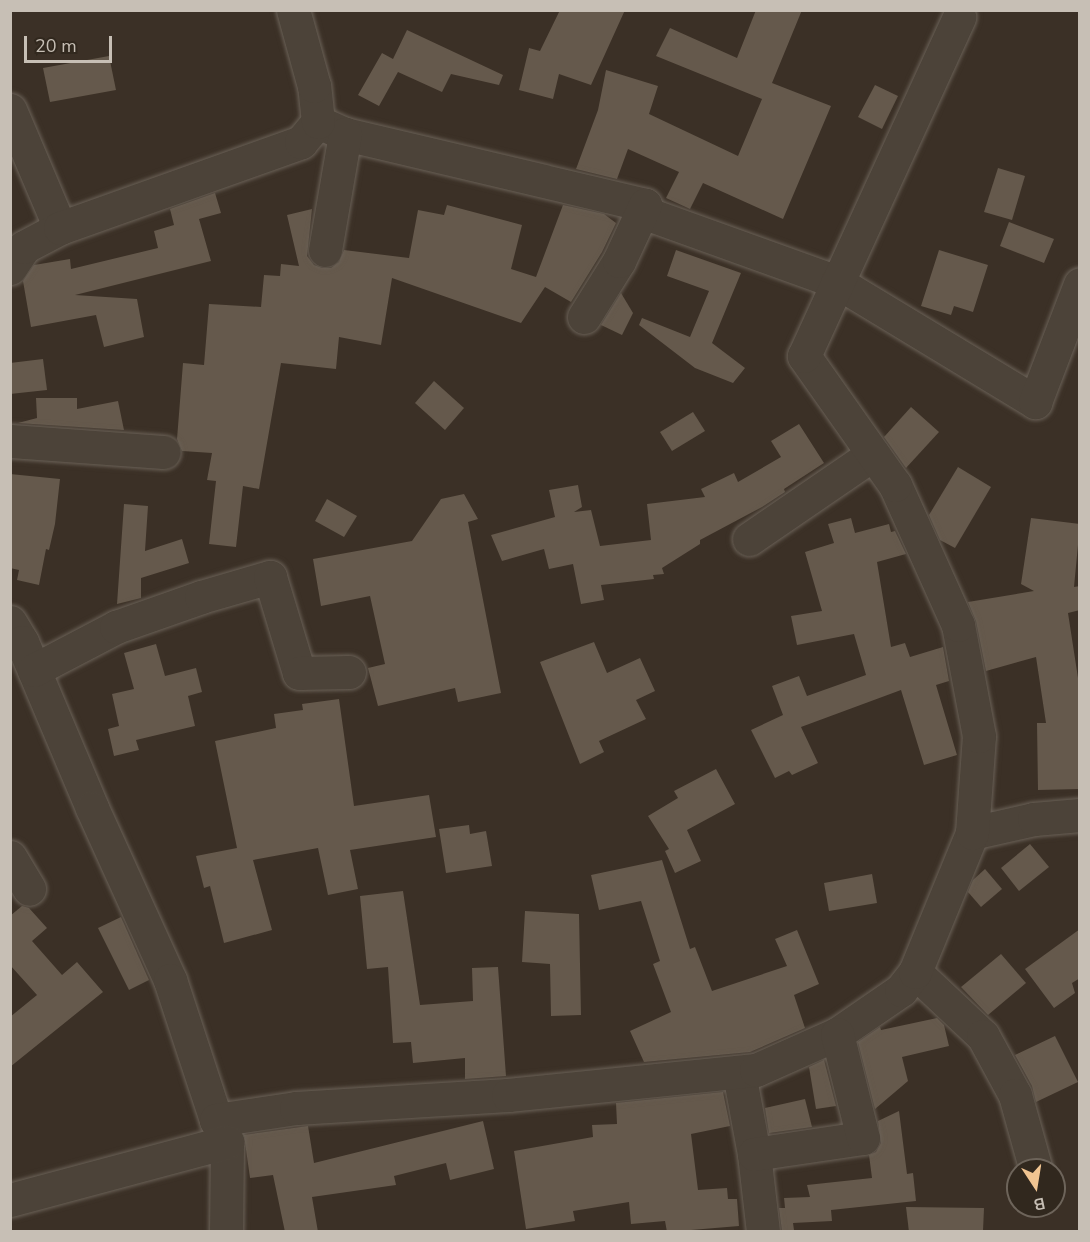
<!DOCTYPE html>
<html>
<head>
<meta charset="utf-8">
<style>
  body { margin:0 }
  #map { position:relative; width:1090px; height:1242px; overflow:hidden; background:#3b3026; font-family:"Nunito Sans",sans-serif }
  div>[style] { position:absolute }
  .building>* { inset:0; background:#65594c }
  .roads { filter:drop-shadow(0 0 2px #6a6157) drop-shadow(0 0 2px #6a6157) }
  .minor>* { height:33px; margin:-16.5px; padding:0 16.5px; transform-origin:16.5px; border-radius:16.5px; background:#4c4339 }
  span { translate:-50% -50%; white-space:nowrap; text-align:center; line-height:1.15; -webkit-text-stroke:5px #31281e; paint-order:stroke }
  .frame { position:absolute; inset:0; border:12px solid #c7bfb5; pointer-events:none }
  .north { position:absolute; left:1006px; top:1158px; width:60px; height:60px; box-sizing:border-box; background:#31281e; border:2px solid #6d645a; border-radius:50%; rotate:168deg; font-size:16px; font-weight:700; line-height:24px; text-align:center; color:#c7bfb5 }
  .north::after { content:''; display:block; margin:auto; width:21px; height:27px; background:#f0c491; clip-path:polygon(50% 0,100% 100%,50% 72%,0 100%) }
  .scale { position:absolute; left:24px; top:36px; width:88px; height:27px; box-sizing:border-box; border:3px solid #c7bfb5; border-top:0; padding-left:8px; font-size:18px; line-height:21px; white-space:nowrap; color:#c7bfb5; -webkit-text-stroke:4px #31281e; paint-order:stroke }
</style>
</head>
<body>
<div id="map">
  <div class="building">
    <i style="clip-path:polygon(560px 10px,625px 10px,591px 85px,559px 74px,553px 99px,519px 90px,529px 48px,540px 51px)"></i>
    <i style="clip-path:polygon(756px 10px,802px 10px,772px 83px,831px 106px,783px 219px,703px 183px,690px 209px,688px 208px,666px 198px,679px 172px,628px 149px,617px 179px,576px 169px,598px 110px,606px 70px,658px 86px,649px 114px,738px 156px,762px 99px,656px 56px,670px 28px,737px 58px)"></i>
    <i style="clip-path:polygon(407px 30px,503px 75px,499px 85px,451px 74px,442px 92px,398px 72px,379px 106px,358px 95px,382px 53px,393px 59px)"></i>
    <i style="clip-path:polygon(109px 56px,116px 90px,50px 102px,43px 68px)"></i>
    <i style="clip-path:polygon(875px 85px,898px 96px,882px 129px,858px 117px)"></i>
    <i style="clip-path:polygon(998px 168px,1025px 176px,1012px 220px,984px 212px)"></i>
    <i style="clip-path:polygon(215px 193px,221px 213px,199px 219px,211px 261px,75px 295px,137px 299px,144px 337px,104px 347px,96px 315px,31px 327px,23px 281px,34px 265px,70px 259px,71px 269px,158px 248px,154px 231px,174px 225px,170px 209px)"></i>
    <i style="clip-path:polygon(447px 205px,522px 225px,511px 269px,536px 277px,563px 205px,604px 214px,616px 223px,602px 252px,571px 302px,545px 287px,521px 323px,392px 278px,381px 345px,339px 337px,336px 369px,281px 363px,259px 489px,243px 486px,236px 547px,209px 544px,216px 481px,207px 480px,212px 453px,182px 451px,177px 439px,183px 363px,204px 365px,209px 304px,261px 307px,264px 275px,280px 276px,281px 264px,299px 266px,287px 215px,312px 209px,307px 256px,314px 265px,322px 268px,331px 268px,339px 262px,344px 250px,409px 258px,418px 210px,444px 215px)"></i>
    <i style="clip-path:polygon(1009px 222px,1054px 239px,1044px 263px,1000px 246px)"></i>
    <i style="clip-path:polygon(676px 250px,741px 273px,712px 343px,745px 368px,733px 383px,695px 368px,639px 325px,642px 318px,690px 337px,709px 291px,667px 276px)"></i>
    <i style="clip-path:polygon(939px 250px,988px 265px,973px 312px,954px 306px,951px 315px,921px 306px)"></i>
    <i style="clip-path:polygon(621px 293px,633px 313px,622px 335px,601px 325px)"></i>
    <i style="clip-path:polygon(43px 359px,47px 390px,10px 394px,10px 363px)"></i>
    <i style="clip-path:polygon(434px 381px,464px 408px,445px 430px,415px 403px)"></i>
    <i style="clip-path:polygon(36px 398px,77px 398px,77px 409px,118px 401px,124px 430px,18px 423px,37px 418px)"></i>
    <i style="clip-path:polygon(911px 407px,939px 432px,906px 468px,884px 437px)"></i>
    <i style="clip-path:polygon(693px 412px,705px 431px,672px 451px,660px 432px)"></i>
    <i style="clip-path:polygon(799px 424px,824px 463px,784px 489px,785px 492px,762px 507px,700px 540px,700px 544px,662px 568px,664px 574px,653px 575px,654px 579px,601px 585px,604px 600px,581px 604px,573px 564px,549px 569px,544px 549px,502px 561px,491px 535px,555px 517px,549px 490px,578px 485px,582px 507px,574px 512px,591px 510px,600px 546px,651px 540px,647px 504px,705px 497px,701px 489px,734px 473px,738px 482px,781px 457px,771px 441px)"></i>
    <i style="clip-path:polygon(958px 467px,991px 487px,955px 548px,940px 540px,929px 515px)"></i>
    <i style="clip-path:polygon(10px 474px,60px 479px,55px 524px,49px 550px,46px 549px,39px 585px,17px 580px,19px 570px,10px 568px)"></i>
    <i style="clip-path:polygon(464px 494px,478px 519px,468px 522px,501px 693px,458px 702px,455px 688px,378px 706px,368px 668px,385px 664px,370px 596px,321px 606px,313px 559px,412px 541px,441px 499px)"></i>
    <i style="clip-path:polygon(327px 499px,357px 516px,344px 537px,315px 521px)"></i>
    <i style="clip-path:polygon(124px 504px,148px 506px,145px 551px,182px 539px,189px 563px,141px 578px,141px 598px,117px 604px)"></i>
    <i style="clip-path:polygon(851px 518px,855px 533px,889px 524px,891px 532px,895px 531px,906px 554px,877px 562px,891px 647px,905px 643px,910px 657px,943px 647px,949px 681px,936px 685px,957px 755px,924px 765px,901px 690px,801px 727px,818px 763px,792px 775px,789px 771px,775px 778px,751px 730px,783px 715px,772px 686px,799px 676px,807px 696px,866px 675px,854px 634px,797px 645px,791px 616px,822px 611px,805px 552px,834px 543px,828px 524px)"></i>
    <i style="clip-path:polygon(1031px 518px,1080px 524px,1074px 587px,1080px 586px,1080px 610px,1068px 613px,1080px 691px,1080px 789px,1038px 790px,1037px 723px,1046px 723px,1036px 657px,986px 671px,976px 621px,968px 602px,1034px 591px,1021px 584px)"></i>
    <i style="clip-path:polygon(594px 642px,607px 673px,640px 658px,655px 691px,636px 700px,646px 719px,599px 741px,604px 752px,580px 764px,540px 662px)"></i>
    <i style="clip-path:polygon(156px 644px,165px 676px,196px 668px,202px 692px,188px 696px,195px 726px,136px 740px,139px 750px,114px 756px,108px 729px,119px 726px,112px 694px,134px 689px,124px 653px)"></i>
    <i style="clip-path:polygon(339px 699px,354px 806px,429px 795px,436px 837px,350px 850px,358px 889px,328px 895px,318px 848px,253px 860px,272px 930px,224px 943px,210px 886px,204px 888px,196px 856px,237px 848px,215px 741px,276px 728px,274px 714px,303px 710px,302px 704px)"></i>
    <i style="clip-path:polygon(716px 769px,735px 804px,687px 830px,701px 861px,675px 873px,665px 851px,669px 849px,648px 816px,678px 798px,674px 791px)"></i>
    <i style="clip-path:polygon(469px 825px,470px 834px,486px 831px,492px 866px,446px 873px,439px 829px)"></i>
    <i style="clip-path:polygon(1030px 844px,1049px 867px,1019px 891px,1001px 868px)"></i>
    <i style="clip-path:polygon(662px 860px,690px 949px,695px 947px,712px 991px,787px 966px,775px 939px,797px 930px,819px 984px,794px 995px,805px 1028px,750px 1052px,644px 1062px,630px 1031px,671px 1012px,653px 964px,660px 961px,641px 901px,599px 910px,591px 875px)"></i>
    <i style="clip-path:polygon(985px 869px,1002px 889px,981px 907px,968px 892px,973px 880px)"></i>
    <i style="clip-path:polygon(872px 874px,877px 903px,829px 911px,824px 883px)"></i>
    <i style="clip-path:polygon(403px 891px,420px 1005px,473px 1001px,472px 968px,498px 967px,506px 1076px,465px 1079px,465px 1058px,413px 1063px,411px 1042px,393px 1043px,388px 967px,367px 969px,360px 896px)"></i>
    <i style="clip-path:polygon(22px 906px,29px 908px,47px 928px,32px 941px,62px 975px,77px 962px,103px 992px,10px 1067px,10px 1017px,37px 995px,10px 965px,10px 916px)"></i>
    <i style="clip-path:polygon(525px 911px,579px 914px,581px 1015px,551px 1016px,550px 964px,522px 962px)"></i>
    <i style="clip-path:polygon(121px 917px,149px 980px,129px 990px,98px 928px)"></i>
    <i style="clip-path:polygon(1080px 929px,1080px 978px,1072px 983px,1075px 993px,1054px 1008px,1025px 969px)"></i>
    <i style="clip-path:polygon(1001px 954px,1026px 983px,988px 1015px,961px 987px)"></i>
    <i style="clip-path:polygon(937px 1018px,944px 1025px,949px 1046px,902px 1057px,908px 1081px,875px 1109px,858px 1042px,880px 1027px,881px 1030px)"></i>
    <i style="clip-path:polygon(1055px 1036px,1078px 1082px,1036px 1102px,1032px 1086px,1015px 1055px)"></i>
    <i style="clip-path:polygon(824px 1060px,836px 1106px,816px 1109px,809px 1067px)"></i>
    <i style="clip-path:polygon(723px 1092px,730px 1126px,691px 1134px,698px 1190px,727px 1188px,728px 1199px,737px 1199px,739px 1226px,667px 1232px,665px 1221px,631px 1224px,629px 1202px,573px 1211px,575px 1221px,526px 1229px,514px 1151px,593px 1137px,592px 1125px,617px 1124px,616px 1103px)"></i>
    <i style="clip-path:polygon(805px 1099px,812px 1127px,769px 1133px,765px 1108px)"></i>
    <i style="clip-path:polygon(899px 1111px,907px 1174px,913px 1173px,916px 1201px,831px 1210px,832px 1221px,793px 1223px,794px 1230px,782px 1231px,779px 1208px,785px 1208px,784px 1198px,810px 1197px,807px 1185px,872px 1178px,869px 1155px,876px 1152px,881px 1143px,878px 1121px)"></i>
    <i style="clip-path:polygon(483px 1121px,494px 1169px,450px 1180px,446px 1163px,394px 1176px,396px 1185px,312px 1197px,318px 1232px,285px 1232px,273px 1175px,250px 1178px,244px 1135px,308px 1126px,314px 1163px)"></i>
    <i style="clip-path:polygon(906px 1207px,984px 1208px,983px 1231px,909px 1232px)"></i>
  </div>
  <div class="roads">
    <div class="minor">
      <i style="left:10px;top:110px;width:128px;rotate:67deg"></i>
      <i style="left:318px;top:122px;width:30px;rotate:24deg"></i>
      <i style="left:345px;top:134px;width:308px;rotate:13.3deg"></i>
      <i style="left:645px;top:205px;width:9px;rotate:72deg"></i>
      <i style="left:648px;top:214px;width:201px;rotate:19.8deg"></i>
      <i style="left:837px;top:282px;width:232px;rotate:31.2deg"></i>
      <i style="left:1035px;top:402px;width:126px;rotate:-69.1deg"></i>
      <i style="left:325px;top:250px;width:118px;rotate:-80.2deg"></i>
      <i style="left:10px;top:268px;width:25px;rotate:-56deg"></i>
      <i style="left:24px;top:247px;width:41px;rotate:-27.8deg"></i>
      <i style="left:60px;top:228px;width:256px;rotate:-19.6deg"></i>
      <i style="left:301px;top:142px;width:26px;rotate:-50deg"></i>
      <i style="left:318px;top:122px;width:36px;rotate:-96deg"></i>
      <i style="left:314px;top:86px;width:79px;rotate:-105.4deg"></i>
      <i style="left:584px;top:317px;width:66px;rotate:-58deg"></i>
      <i style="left:619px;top:261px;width:62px;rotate:-65.1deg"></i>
      <i style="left:10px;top:441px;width:154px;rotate:4.1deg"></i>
      <i style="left:749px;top:539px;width:150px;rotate:-34.4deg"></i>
      <i style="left:10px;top:622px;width:23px;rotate:59deg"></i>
      <i style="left:22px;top:642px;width:180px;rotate:67.1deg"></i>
      <i style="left:92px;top:808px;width:189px;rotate:65.6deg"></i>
      <i style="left:170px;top:980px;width:147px;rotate:71.8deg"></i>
      <i style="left:216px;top:1120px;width:25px;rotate:63deg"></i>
      <i style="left:227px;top:1142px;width:90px;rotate:90.6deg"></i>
      <i style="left:34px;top:670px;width:93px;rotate:-27.7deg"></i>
      <i style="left:116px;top:627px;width:90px;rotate:-19.4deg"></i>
      <i style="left:201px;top:597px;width:72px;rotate:-16.2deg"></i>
      <i style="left:270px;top:577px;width:100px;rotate:73.2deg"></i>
      <i style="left:299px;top:673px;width:50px;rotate:-1.1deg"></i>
      <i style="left:972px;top:833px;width:64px;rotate:-12.7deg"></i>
      <i style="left:1034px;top:819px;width:46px;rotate:-5deg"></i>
      <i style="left:10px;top:857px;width:37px;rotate:59deg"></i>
      <i style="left:915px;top:972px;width:93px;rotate:43.3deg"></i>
      <i style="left:983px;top:1036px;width:67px;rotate:61.5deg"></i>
      <i style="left:1015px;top:1095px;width:78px;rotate:74.4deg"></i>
      <i style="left:739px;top:1073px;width:82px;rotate:79.5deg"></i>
      <i style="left:754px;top:1154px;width:79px;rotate:83.4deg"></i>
      <i style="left:216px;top:1120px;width:81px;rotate:-8.5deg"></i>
      <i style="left:296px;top:1108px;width:212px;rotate:-3.5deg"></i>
      <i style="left:508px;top:1095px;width:249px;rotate:-5.8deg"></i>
      <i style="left:756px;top:1070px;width:89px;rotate:-24deg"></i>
      <i style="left:837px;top:1034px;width:78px;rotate:-34.5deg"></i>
      <i style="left:901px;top:990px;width:23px;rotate:-52deg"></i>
      <i style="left:915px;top:972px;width:150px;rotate:-67.7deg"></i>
      <i style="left:972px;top:833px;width:97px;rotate:-85.9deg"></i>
      <i style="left:979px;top:736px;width:113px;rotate:-100.7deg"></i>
      <i style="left:958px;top:625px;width:154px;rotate:-114.2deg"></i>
      <i style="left:895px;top:485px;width:158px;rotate:-125.2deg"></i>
      <i style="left:804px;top:356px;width:373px;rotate:-65.4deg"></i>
      <i style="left:754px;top:1154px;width:110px;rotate:-8.4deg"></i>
      <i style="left:863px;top:1138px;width:107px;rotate:-104deg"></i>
      <i style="left:10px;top:1200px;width:225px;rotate:-15deg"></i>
    </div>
  </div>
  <div class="frame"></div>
  <div class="north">B</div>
  <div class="scale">20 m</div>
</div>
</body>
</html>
